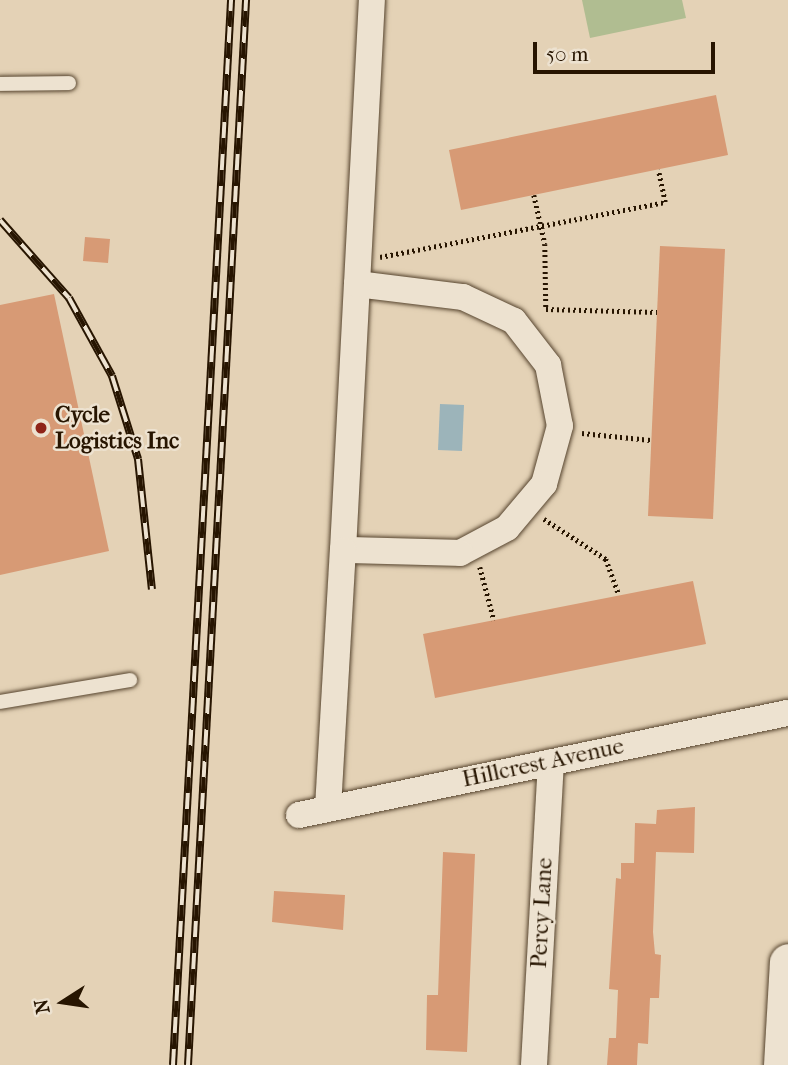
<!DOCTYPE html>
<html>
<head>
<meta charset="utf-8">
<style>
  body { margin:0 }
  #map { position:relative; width:788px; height:1065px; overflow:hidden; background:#e4d2b6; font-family:"IM FELL French Canon",serif }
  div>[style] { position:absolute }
  .green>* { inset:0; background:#b0bd91 }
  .water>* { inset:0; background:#9cb4ba }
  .building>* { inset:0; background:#d79a75 }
  .path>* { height:4.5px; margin-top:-2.25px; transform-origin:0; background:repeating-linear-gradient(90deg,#271501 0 2px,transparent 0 5.5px) }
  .roads { filter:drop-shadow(0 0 2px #56442e) drop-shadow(0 0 2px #56442e) }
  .lane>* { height:14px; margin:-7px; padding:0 7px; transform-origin:7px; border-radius:7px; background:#ede2d0 }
  .street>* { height:26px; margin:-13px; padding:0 13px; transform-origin:13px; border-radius:13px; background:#ede2d0 }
  .secondary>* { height:37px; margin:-18.5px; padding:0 18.5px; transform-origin:18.5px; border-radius:18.5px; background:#ede2d0 }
  .rail>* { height:8px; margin-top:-4px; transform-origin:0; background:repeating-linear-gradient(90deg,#ede2d0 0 16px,#271501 0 32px); box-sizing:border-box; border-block:2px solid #271501 }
  .dots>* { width:19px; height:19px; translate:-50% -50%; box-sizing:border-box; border:4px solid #ede2d0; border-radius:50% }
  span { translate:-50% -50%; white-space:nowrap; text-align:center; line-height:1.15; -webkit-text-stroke:5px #ede2d0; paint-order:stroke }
  .poi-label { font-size:23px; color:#271501; font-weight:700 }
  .left { translate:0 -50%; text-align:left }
  .street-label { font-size:23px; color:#271501 }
  .north { position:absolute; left:28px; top:967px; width:70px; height:70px; -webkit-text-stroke:5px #ede2d0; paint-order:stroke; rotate:258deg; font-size:19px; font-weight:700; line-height:28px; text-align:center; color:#271501 }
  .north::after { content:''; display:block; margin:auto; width:24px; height:32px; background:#271501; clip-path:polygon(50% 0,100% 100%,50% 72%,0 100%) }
  .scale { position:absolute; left:533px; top:42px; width:182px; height:32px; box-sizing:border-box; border:4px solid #271501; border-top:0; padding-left:9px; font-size:21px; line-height:24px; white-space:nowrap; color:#271501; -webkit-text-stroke:5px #ede2d0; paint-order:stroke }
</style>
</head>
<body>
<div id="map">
  <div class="green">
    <i style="clip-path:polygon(582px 0,682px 0,686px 18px,590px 38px)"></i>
  </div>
  <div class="water">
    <i style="clip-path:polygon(440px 404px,464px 405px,462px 451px,438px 450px)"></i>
  </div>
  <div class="building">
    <i style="clip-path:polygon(716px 95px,728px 155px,461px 210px,449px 150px)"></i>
    <i style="clip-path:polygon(85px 237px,110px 239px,108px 263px,83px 261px)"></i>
    <i style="clip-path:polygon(660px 246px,725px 249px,713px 519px,648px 516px)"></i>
    <i style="clip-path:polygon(54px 294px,109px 551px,0 575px,0 305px)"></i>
    <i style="clip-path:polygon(693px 581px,706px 644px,435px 698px,423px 634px)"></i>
    <i style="clip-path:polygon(695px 807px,694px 853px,656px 852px,653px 932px,655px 954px,661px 955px,659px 998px,650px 998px,648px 1044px,638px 1043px,637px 1065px,607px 1065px,609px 1038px,616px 1038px,618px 990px,609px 989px,616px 878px,621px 879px,621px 863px,634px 863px,635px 823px,656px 824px,657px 810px)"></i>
    <i style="clip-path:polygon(443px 852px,475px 854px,467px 1052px,426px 1050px,427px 995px,438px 995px)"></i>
    <i style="clip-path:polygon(274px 891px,345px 895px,343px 930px,272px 922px)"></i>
  </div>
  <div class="path">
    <i style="left:534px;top:195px;width:50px;rotate:77.3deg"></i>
    <i style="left:545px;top:244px;width:65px;rotate:89.1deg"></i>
    <i style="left:546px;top:309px;width:111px;rotate:1.5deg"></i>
    <i style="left:380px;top:257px;width:290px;rotate:-10.9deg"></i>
    <i style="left:665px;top:202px;width:33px;rotate:-102deg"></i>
    <i style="left:582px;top:433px;width:69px;rotate:5.8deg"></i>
    <i style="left:544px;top:519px;width:74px;rotate:32.8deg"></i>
    <i style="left:606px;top:559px;width:38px;rotate:70deg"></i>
    <i style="left:480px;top:567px;width:55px;rotate:75.2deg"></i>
  </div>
  <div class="roads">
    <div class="lane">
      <i style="left:0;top:84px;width:69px;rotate:-0.8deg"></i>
      <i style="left:0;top:702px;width:132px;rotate:-9.6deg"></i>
    </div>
    <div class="street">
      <i style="left:357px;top:284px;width:107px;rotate:7deg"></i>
      <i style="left:463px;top:297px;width:56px;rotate:25.2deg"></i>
      <i style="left:514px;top:321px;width:56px;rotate:52.3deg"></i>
      <i style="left:548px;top:365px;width:62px;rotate:78.9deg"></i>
      <i style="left:560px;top:426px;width:60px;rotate:105.4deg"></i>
      <i style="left:544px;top:484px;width:57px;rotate:130.1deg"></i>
      <i style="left:507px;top:528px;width:53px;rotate:152deg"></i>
      <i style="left:460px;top:553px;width:117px;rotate:-178.5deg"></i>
      <i style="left:343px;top:550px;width:266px;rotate:-87deg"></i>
      <i style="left:357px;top:284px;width:284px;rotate:-87deg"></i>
      <i style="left:328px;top:808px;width:258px;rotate:-86.7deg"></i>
      <i style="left:299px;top:815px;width:500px;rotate:-11.8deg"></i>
      <i style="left:534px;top:1065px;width:303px;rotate:-86.8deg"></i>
    </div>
    <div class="secondary">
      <i style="left:782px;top:1065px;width:103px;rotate:-86.7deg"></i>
    </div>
  </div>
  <div class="rail">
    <i style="left:0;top:220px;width:104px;rotate:48.5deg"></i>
    <i style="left:69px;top:298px;width:89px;rotate:61.1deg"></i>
    <i style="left:112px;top:376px;width:87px;rotate:72.6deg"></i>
    <i style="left:138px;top:459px;width:131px;rotate:83.9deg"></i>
    <i style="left:173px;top:1065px;width:1067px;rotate:-86.88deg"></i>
    <i style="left:188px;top:1065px;width:1067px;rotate:-86.88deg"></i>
  </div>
  <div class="dots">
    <i style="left:41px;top:428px;background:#8f2418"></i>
  </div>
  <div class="poi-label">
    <span class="left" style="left:55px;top:428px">Cycle<br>Logistics Inc</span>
  </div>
  <div class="street-label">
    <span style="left:543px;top:763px;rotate:-12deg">Hillcrest Avenue</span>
    <span style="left:542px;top:913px;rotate:-87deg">Percy Lane</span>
  </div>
  <div class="north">N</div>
  <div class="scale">50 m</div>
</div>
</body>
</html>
